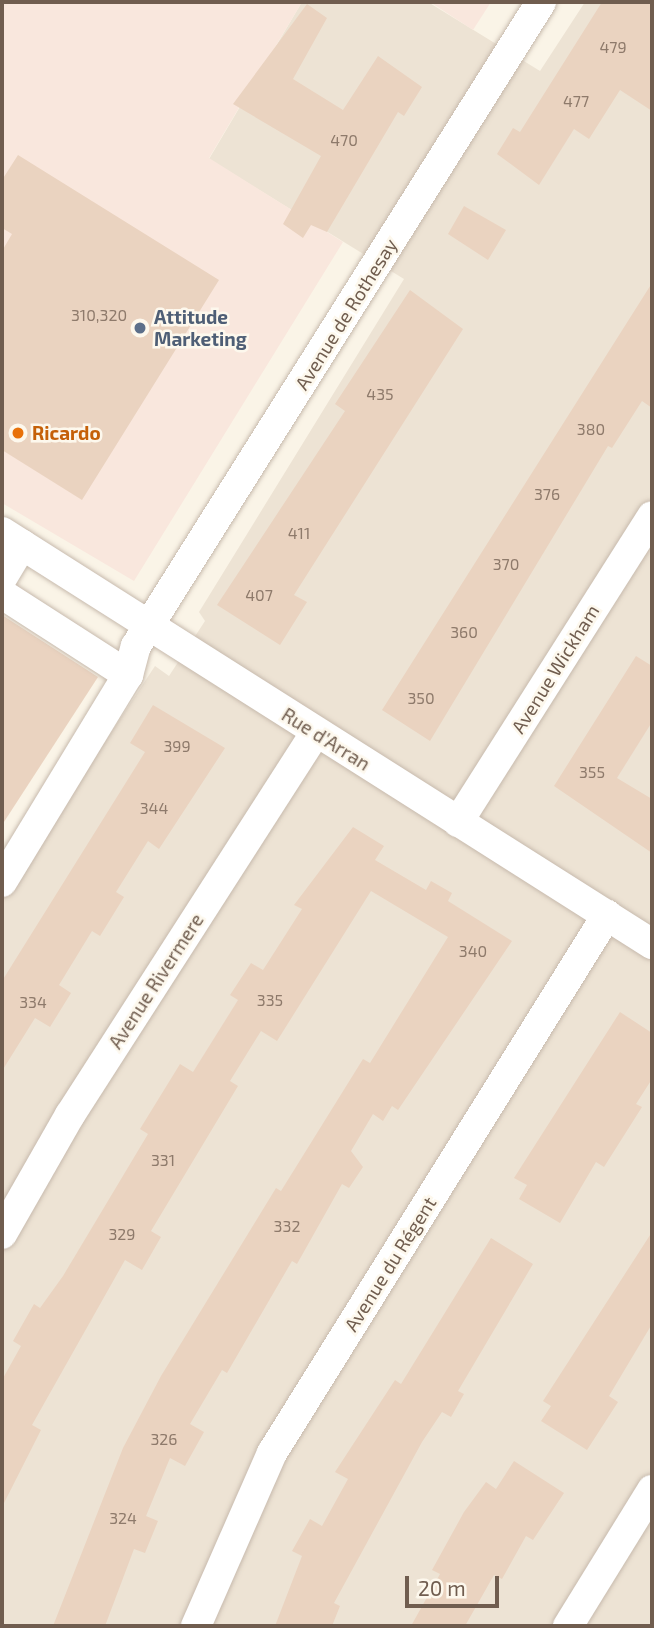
<!DOCTYPE html>
<html>
<head>
<meta charset="utf-8">
<style>
  body { margin:0 }
  #map { position:relative; width:654px; height:1628px; overflow:hidden; background:#faf4e7; font-family:"Exo 2",sans-serif }
  div>[style] { position:absolute }
  .residential>* { inset:0; background:#ede3d4 }
  .commercial>* { inset:0; background:#f9e7dd }
  .building>* { inset:0; background:#ead3c0 }
  .roads { filter:drop-shadow(0 0 2px #c7baad) drop-shadow(0 0 2px #c7baad) }
  .minor>* { height:30px; margin:-15px; padding:0 15px; transform-origin:15px; border-radius:15px; background:#fff }
  .dots>* { width:19px; height:19px; translate:-50% -50%; box-sizing:border-box; border:4px solid #fdf8ed; border-radius:50% }
  span { translate:-50% -50%; white-space:nowrap; text-align:center; line-height:1.15; -webkit-text-stroke:5px #fdf8ed; paint-order:stroke }
  .number-label { font-size:16px; color:#8e7a6b }
  .number-label span { -webkit-text-stroke-width:0 }
  .street-label { font-size:19px; color:#705d4f }
  .service-label { font-size:19px; color:#4e5e75; font-weight:700 }
  .left { translate:0 -50%; text-align:left }
  .food-label { font-size:19px; color:#c56008; font-weight:700 }
  .frame { position:absolute; inset:0; border:4px solid #705d4f; pointer-events:none }
  .scale { position:absolute; left:405px; top:1576px; width:94px; height:32px; box-sizing:border-box; border:4px solid #705d4f; border-top:0; padding-left:9px; font-size:21px; line-height:24px; white-space:nowrap; color:#705d4f; -webkit-text-stroke:5px #fdf8ed; paint-order:stroke }
</style>
</head>
<body>
<div id="map">
  <div class="residential">
    <i style="clip-path:polygon(302px 2px,428px 2px,540px 71px,585px 2px,652px 2px,652px 1626px,2px 1626px,2px 898px,155px 666px,169px 676px,205px 621px,199px 612px,404px 279px,209px 159px)"></i>
  </div>
  <div class="commercial">
    <i style="clip-path:polygon(2px 2px,302px 2px,209px 158px,343px 242px,134px 581px,2px 503px)"></i>
    <i style="clip-path:polygon(430px 2px,491px 2px,473px 30px)"></i>
  </div>
  <div class="building">
    <i style="clip-path:polygon(602px 2px,652px 2px,652px 111px,620px 90px,589px 139px,574px 129px,539px 185px,497px 154px,513px 128px,520px 132px)"></i>
    <i style="clip-path:polygon(307px 4px,327px 18px,293px 79px,343px 110px,378px 56px,422px 87px,404px 116px,398px 112px,327px 232px,311px 225px,303px 238px,283px 224px,321px 156px,233px 104px)"></i>
    <i style="clip-path:polygon(18px 155px,219px 280px,82px 500px,2px 450px,2px 251px,12px 234px,2px 228px,2px 180px)"></i>
    <i style="clip-path:polygon(464px 206px,506px 230px,488px 260px,448px 234px)"></i>
    <i style="clip-path:polygon(652px 283px,652px 408px,642px 401px,612px 448px,608px 446px,430px 741px,382px 710px)"></i>
    <i style="clip-path:polygon(410px 290px,463px 329px,294px 595px,307px 602px,280px 645px,217px 605px,345px 411px,335px 404px)"></i>
    <i style="clip-path:polygon(2px 615px,98px 677px,2px 825px)"></i>
    <i style="clip-path:polygon(636px 656px,652px 666px,652px 722px,617px 778px,652px 799px,652px 853px,554px 786px)"></i>
    <i style="clip-path:polygon(153px 705px,225px 748px,159px 849px,148px 841px,116px 892px,124px 897px,100px 936px,92px 931px,59px 985px,71px 993px,50px 1027px,35px 1018px,2px 1071px,2px 981px,145px 752px,130px 743px)"></i>
    <i style="clip-path:polygon(353px 827px,384px 846px,375px 860px,426px 890px,431px 881px,452px 893px,448px 901px,512px 941px,398px 1110px,392px 1106px,383px 1121px,373px 1114px,351px 1151px,363px 1167px,349px 1188px,342px 1184px,297px 1264px,292px 1261px,227px 1373px,222px 1370px,190px 1424px,204px 1432px,185px 1466px,170px 1458px,146px 1516px,158px 1521px,145px 1553px,134px 1549px,105px 1626px,53px 1626px,123px 1448px,161px 1376px,276px 1188px,281px 1191px,363px 1059px,370px 1063px,448px 937px,371px 891px,277px 1041px,261px 1031px,230px 1081px,238px 1086px,151px 1231px,161px 1237px,142px 1270px,125px 1260px,32px 1425px,41px 1430px,2px 1507px,2px 1380px,21px 1346px,13px 1341px,34px 1304px,40px 1308px,63px 1276px,148px 1134px,140px 1129px,180px 1064px,193px 1072px,238px 1000px,230px 995px,251px 963px,263px 970px,302px 909px,294px 905px)"></i>
    <i style="clip-path:polygon(620px 1012px,652px 1033px,652px 1079px,636px 1104px,642px 1107px,604px 1167px,596px 1162px,560px 1223px,519px 1199px,527px 1185px,514px 1178px)"></i>
    <i style="clip-path:polygon(652px 1232px,652px 1324px,609px 1396px,618px 1402px,587px 1450px,541px 1421px,551px 1406px,543px 1401px)"></i>
    <i style="clip-path:polygon(491px 1238px,533px 1264px,458px 1391px,464px 1394px,451px 1417px,442px 1412px,422px 1442px,334px 1603px,340px 1606px,332px 1626px,275px 1626px,302px 1556px,292px 1551px,310px 1519px,322px 1526px,348px 1479px,335px 1472px,395px 1380px,401px 1384px)"></i>
    <i style="clip-path:polygon(514px 1461px,564px 1493px,533px 1540px,526px 1536px,502px 1579px,494px 1575px,465px 1626px,411px 1626px,440px 1574px,432px 1570px,464px 1512px,486px 1482px,496px 1489px)"></i>
  </div>
  <div class="roads">
    <div class="minor">
      <i style="left:2px;top:532px;width:770px;rotate:32.37deg"></i>
      <i style="left:2px;top:578px;width:39px;rotate:-59deg"></i>
      <i style="left:2px;top:594px;width:150px;rotate:32.7deg"></i>
      <i style="left:128px;top:675px;width:30px;rotate:-75deg"></i>
      <i style="left:136px;top:646px;width:761px;rotate:-57.83deg"></i>
      <i style="left:458px;top:822px;width:362px;rotate:-57.6deg"></i>
      <i style="left:2px;top:882px;width:242px;rotate:-58.7deg"></i>
      <i style="left:2px;top:1234px;width:137px;rotate:-60.3deg"></i>
      <i style="left:70px;top:1115px;width:454px;rotate:-57.3deg"></i>
      <i style="left:196px;top:1626px;width:189px;rotate:-66.3deg"></i>
      <i style="left:272px;top:1453px;width:634px;rotate:-58.09deg"></i>
      <i style="left:568px;top:1626px;width:160px;rotate:-58.3deg"></i>
    </div>
  </div>
  <div class="dots">
    <i style="left:140px;top:328px;background:#5c6f8a"></i>
    <i style="left:18px;top:433px;background:#e8710a"></i>
  </div>
  <div class="number-label">
    <span style="left:613px;top:47px">479</span>
    <span style="left:576px;top:101px">477</span>
    <span style="left:344px;top:140px">470</span>
    <span style="left:99px;top:315px">310,320</span>
    <span style="left:380px;top:394px">435</span>
    <span style="left:591px;top:429px">380</span>
    <span style="left:547px;top:494px">376</span>
    <span style="left:299px;top:533px">411</span>
    <span style="left:506px;top:564px">370</span>
    <span style="left:259px;top:595px">407</span>
    <span style="left:464px;top:632px">360</span>
    <span style="left:421px;top:698px">350</span>
    <span style="left:177px;top:746px">399</span>
    <span style="left:592px;top:772px">355</span>
    <span style="left:154px;top:808px">344</span>
    <span style="left:473px;top:951px">340</span>
    <span style="left:270px;top:1000px">335</span>
    <span style="left:33px;top:1002px">334</span>
    <span style="left:163px;top:1160px">331</span>
    <span style="left:287px;top:1226px">332</span>
    <span style="left:122px;top:1234px">329</span>
    <span style="left:164px;top:1439px">326</span>
    <span style="left:123px;top:1518px">324</span>
  </div>
  <div class="street-label">
    <span style="left:346px;top:314px;rotate:-58deg">Avenue de Rothesay</span>
    <span style="left:555px;top:669px;rotate:-58deg">Avenue Wickham</span>
    <span style="left:326px;top:739px;rotate:32deg">Rue d'Arran</span>
    <span style="left:156px;top:981px;rotate:-57deg">Avenue Rivermere</span>
    <span style="left:390px;top:1264px;rotate:-58deg">Avenue du Régent</span>
  </div>
  <div class="service-label">
    <span class="left" style="left:154px;top:328px">Attitude<br>Marketing</span>
  </div>
  <div class="food-label">
    <span class="left" style="left:32px;top:433px">Ricardo</span>
  </div>
  <div class="frame"></div>
  <div class="scale">20 m</div>
</div>
</body>
</html>
